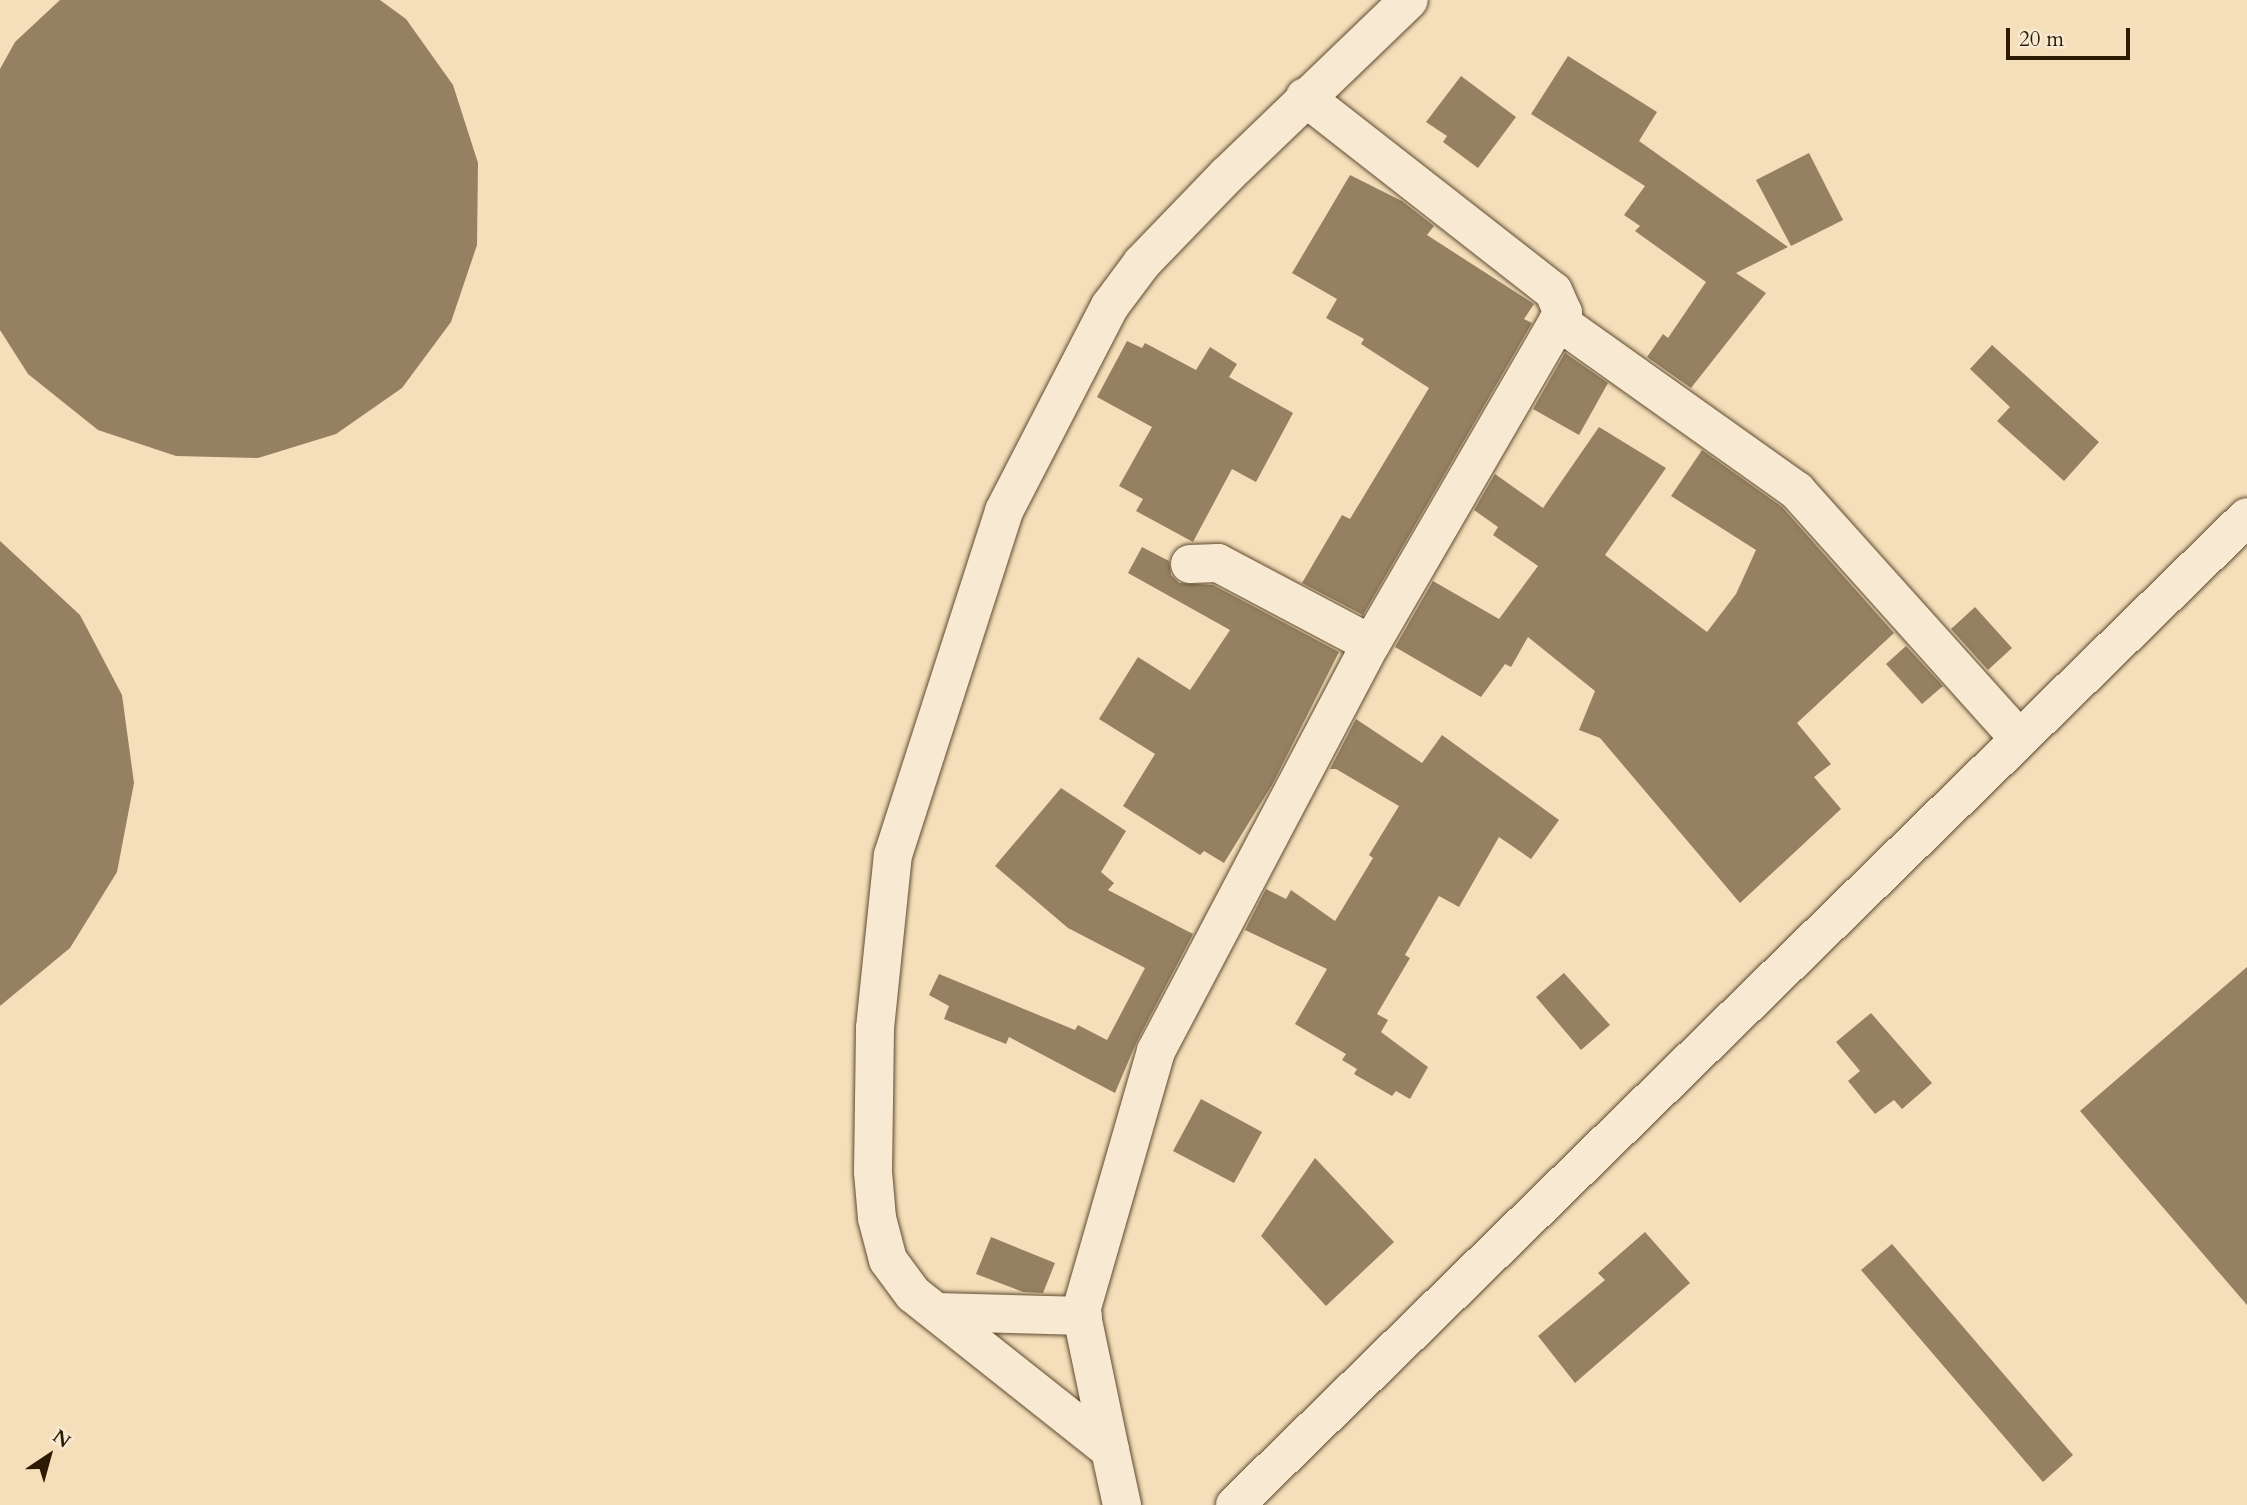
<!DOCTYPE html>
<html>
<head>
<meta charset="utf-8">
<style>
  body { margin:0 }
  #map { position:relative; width:2247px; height:1505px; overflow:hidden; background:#f5dfba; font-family:Cardo,serif }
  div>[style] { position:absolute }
  .building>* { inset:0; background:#958062 }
  .roads { filter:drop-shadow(0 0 2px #5f4b31) drop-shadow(0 0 2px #5f4b31) }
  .street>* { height:38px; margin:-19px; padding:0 19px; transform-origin:19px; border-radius:19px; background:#f8ead2 }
  .secondary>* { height:38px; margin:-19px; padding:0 19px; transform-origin:19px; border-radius:19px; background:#f8ead2 }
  span { translate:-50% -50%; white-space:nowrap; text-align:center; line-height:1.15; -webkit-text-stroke:5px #f8ead2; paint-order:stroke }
  .north { position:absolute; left:14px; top:1421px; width:70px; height:70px; -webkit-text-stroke:5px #f8ead2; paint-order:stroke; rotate:36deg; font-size:19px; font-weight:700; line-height:28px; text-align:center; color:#2d1a03 }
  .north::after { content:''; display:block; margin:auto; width:24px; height:32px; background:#2d1a03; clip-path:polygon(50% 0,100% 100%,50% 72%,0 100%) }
  .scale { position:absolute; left:2006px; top:28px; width:124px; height:32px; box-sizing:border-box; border:4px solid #2d1a03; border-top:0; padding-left:9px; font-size:21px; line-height:24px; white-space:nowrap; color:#2d1a03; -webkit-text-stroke:5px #f8ead2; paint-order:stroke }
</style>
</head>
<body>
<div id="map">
  <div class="building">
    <i style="clip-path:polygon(60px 0,380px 0,406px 19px,453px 85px,478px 163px,477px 245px,451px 322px,402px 388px,336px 434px,258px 458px,176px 456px,98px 430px,28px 374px,0 330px,0 69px,15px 42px)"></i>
    <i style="clip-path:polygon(1568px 56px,1657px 112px,1639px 141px,1788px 247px,1736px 273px,1766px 293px,1691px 388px,1647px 357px,1663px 334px,1668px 338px,1706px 282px,1635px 231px,1640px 226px,1624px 215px,1645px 186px,1531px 114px)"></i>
    <i style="clip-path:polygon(1461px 76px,1516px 117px,1478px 168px,1443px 142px,1447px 136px,1426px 122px)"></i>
    <i style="clip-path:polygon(1809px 153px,1843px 220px,1791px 246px,1756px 180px)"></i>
    <i style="clip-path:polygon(1350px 175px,1402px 201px,1434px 226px,1427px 235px,1534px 304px,1524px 319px,1532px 323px,1363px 615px,1302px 583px,1342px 515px,1350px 519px,1429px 388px,1361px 344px,1364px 339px,1326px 318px,1337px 299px,1292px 273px)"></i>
    <i style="clip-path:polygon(1127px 341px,1142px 348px,1145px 343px,1196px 370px,1210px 347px,1237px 364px,1229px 377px,1293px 413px,1256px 482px,1232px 469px,1193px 542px,1136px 511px,1143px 499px,1119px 486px,1152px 427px,1097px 397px)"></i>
    <i style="clip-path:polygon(1992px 345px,2099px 442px,2064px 481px,1997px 421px,2010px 407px,1970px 369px)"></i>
    <i style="clip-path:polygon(1565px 353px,1608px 383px,1579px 435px,1533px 409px)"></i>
    <i style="clip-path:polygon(1599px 427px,1666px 468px,1605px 555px,1707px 632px,1736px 594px,1756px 550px,1671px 496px,1702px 450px,1782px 507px,1894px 633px,1797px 723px,1831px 764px,1814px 777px,1841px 809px,1740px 903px,1600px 738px,1579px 730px,1595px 691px,1528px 637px,1511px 667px,1505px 664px,1481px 697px,1395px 647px,1433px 581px,1499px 619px,1538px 566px,1493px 535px,1498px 527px,1474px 510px,1495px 474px,1543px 508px)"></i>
    <i style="clip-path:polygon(0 541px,80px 615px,122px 695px,134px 783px,117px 872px,70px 948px,0 1006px)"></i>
    <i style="clip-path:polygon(1142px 547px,1169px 561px,1171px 575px,1179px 583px,1213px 585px,1339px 652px,1272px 785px,1224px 863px,1204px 851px,1200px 855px,1123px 806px,1155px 754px,1099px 719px,1138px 657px,1190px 690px,1230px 630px,1128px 573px)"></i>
    <i style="clip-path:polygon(1975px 607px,2012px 648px,1988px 670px,1951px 629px)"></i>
    <i style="clip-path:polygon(1906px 646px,1943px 686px,1922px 704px,1886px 664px)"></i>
    <i style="clip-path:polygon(1356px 719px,1422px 763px,1442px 735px,1559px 820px,1531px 859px,1499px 837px,1459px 907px,1439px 896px,1405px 955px,1410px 958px,1377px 1014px,1388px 1020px,1381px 1032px,1428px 1067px,1410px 1099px,1396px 1091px,1392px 1096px,1354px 1074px,1357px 1069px,1342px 1060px,1346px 1054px,1295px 1024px,1327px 969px,1245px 930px,1266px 889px,1286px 899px,1291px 890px,1335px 921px,1373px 858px,1369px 855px,1399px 806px,1336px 769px,1330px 769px)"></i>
    <i style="clip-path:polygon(1061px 788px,1126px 831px,1101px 872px,1114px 883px,1108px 890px,1193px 934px,1137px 1041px,1115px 1093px,1009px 1037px,1006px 1044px,944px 1019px,949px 1006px,929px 995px,939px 974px,1075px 1030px,1078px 1025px,1107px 1040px,1145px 968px,1068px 928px,995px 866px)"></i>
    <i style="clip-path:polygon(2247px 967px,2247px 1305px,2080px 1111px)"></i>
    <i style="clip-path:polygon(1564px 973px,1610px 1025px,1581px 1050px,1536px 997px)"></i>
    <i style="clip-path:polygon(1871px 1013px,1932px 1083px,1902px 1109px,1894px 1100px,1875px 1114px,1848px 1081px,1860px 1071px,1836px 1042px)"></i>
    <i style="clip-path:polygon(1201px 1099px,1262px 1132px,1234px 1183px,1173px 1151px)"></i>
    <i style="clip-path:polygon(1315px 1158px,1394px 1242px,1326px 1306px,1261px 1236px)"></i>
    <i style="clip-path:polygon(1645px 1232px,1690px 1283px,1575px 1383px,1538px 1336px,1605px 1280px,1598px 1273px)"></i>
    <i style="clip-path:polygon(991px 1237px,1055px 1263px,1043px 1293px,1023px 1292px,976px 1274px)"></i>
    <i style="clip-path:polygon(1892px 1244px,2073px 1455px,2043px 1482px,1861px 1270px)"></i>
  </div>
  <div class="roads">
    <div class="street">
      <i style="left:1558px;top:321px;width:293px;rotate:35.4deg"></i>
      <i style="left:1797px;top:491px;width:332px;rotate:48.1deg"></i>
      <i style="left:1190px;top:564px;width:28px;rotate:-2deg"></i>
      <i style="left:1218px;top:563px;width:173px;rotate:27.9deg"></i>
      <i style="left:938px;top:1312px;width:145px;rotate:1.6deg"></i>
      <i style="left:1110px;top:1450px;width:142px;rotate:-101.8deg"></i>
      <i style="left:1081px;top:1311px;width:271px;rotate:-73.9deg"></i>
      <i style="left:1156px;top:1051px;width:460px;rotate:-62.2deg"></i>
      <i style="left:1371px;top:644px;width:383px;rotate:-59.9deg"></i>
      <i style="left:1563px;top:313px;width:24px;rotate:-114deg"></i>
      <i style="left:1553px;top:291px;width:315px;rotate:-142deg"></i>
      <i style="left:1122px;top:1505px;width:56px;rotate:-102.3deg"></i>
      <i style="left:1110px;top:1450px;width:251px;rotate:-141.6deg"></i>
      <i style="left:913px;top:1294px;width:42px;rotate:-126.3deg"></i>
      <i style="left:888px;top:1260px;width:43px;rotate:-104.7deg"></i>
      <i style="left:877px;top:1218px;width:46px;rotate:-95deg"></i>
      <i style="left:873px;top:1172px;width:144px;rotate:-89.2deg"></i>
      <i style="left:875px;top:1028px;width:174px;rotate:-84.1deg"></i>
      <i style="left:893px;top:855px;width:361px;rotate:-72.1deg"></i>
      <i style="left:1004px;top:511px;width:231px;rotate:-62.7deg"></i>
      <i style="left:1110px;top:306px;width:54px;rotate:-53.3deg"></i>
      <i style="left:1142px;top:263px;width:122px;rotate:-46deg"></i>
      <i style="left:1227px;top:175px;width:252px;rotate:-43.9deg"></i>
    </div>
    <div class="secondary">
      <i style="left:1235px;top:1505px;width:1414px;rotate:-44.31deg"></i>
    </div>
  </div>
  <div class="north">N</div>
  <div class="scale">20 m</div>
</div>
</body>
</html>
